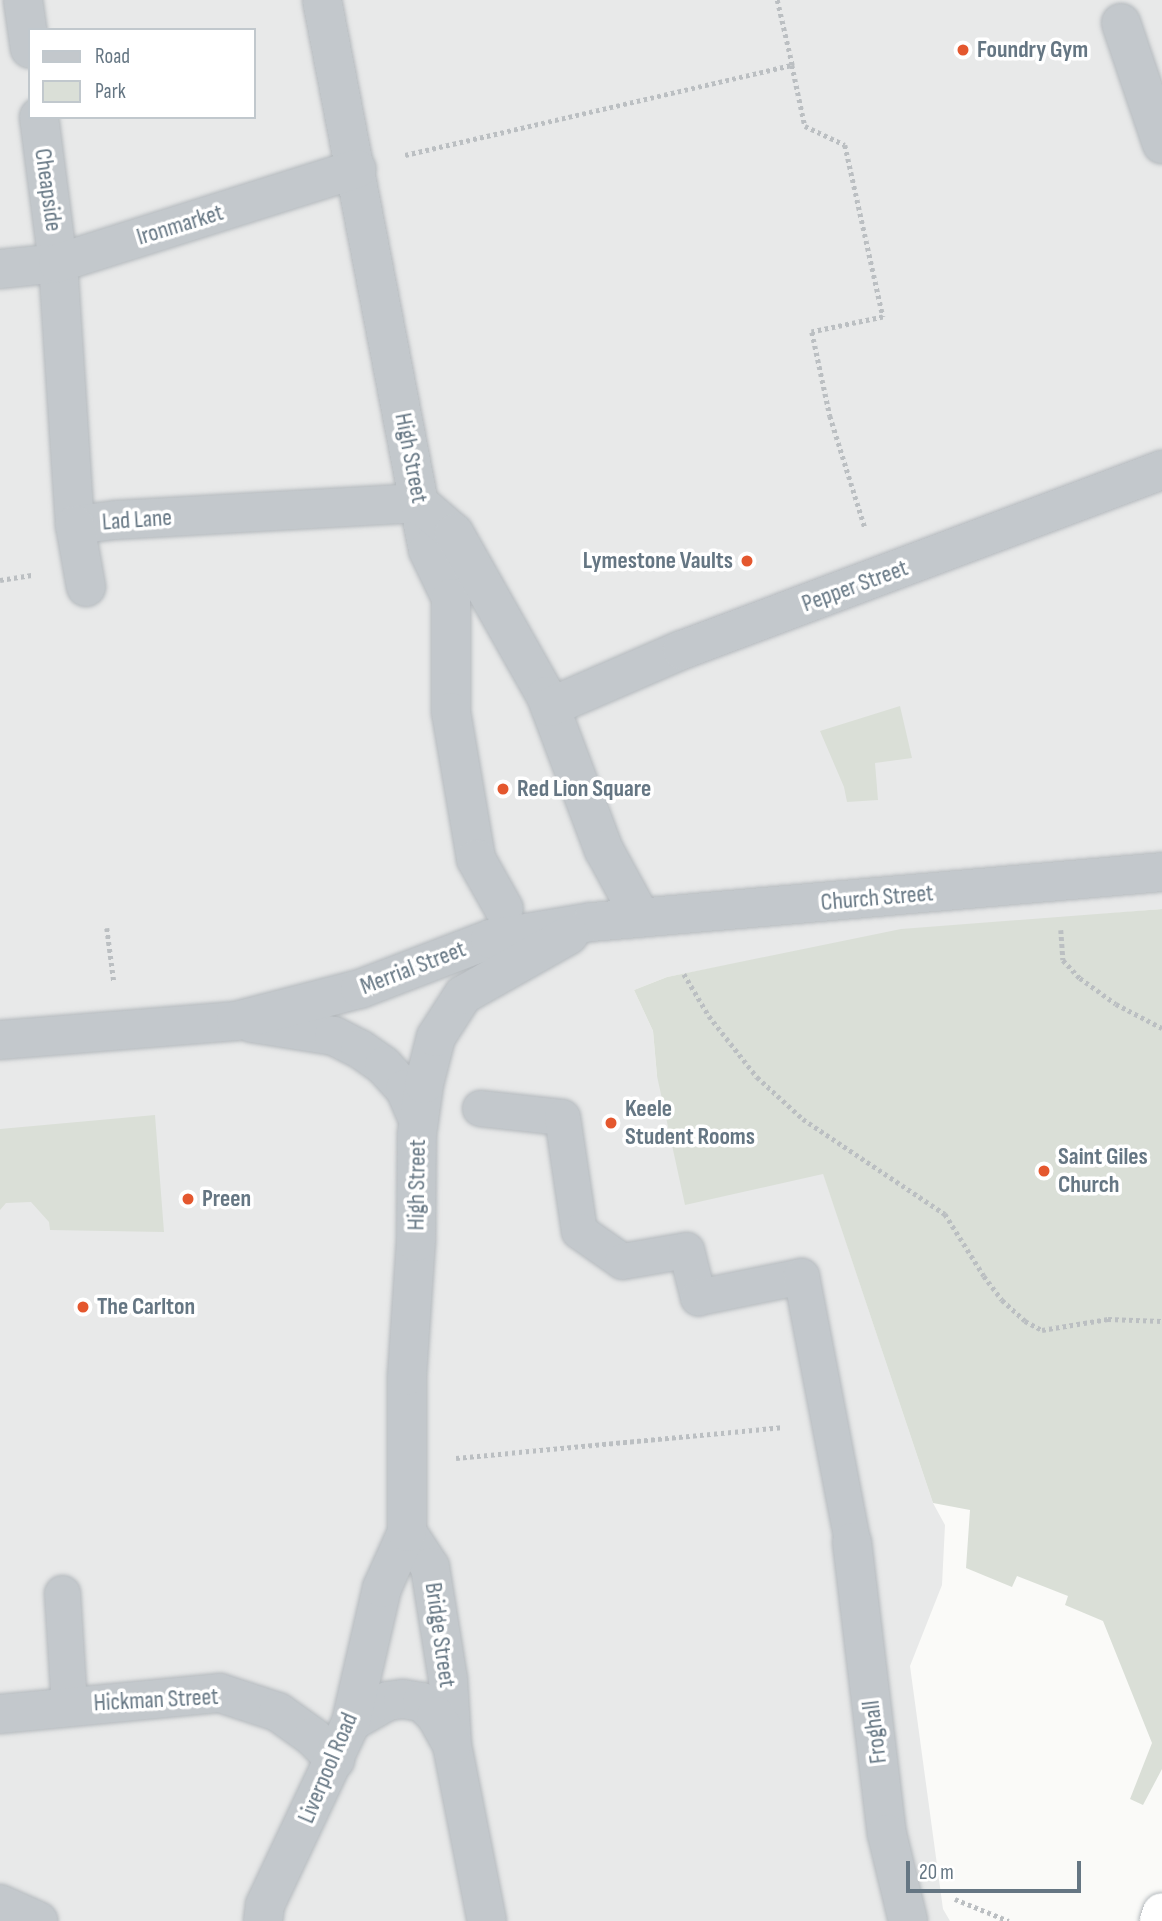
<!DOCTYPE html>
<html>
<head>
<meta charset="utf-8">
<style>
  body { margin:0 }
  #map { position:relative; width:1162px; height:1921px; overflow:hidden; background:#fafaf8; font-family:"Sofia Sans Condensed",sans-serif }
  div>[style] { position:absolute }
  .built>* { inset:0; background:#e8e9e9 }
  .green>* { inset:0; background:#dadfd7 }
  .path>* { height:4.5px; margin-top:-2.25px; transform-origin:0; background:repeating-linear-gradient(90deg,#bbbfc2 0 3.5px,transparent 0 7px) }
  .roads { filter:drop-shadow(0 0 2px #b4b9bd) drop-shadow(0 0 2px #b4b9bd) }
  .lane>* { height:35px; margin:-17.5px; padding:0 17.5px; transform-origin:17.5px; border-radius:17.5px; background:#c3c8cc }
  .street>* { height:38px; margin:-19px; padding:0 19px; transform-origin:19px; border-radius:19px; background:#c3c8cc }
  .highway>* { height:38px; margin:-19px; padding:0 19px; transform-origin:19px; border-radius:19px; background:#fff }
  .dots>* { width:19px; height:19px; translate:-50% -50%; box-sizing:border-box; border:4px solid #fff; border-radius:50% }
  span { translate:-50% -50%; white-space:nowrap; text-align:center; line-height:1.15; -webkit-text-stroke:7px #fff; paint-order:stroke }
  .poi-label { font-size:24px; color:#657683; font-weight:700 }
  .left { translate:0 -50%; text-align:left }
  .right { translate:-100% -50%; text-align:right }
  .street-label { font-size:24px; color:#657683 }
  .legend { position:absolute; left:28px; top:28px; width:228px; height:91px; box-sizing:border-box; background:#fff; border:2px solid #c1c8cd; margin:0; padding:9px 12px; list-style:none; font-size:21px; color:#657683 }
  .legend li { display:flex; align-items:center; gap:14px; height:35px }
  .legend b { width:35px; border:2px solid #c1c8cd }
  .scale { position:absolute; left:906px; top:1861px; width:175px; height:32px; box-sizing:border-box; border:4px solid #657683; border-top:0; padding-left:9px; font-size:21px; line-height:24px; white-space:nowrap; color:#657683; -webkit-text-stroke:5px #fff; paint-order:stroke }
</style>
</head>
<body>
<div id="map">
  <div class="built">
    <i style="clip-path:polygon(evenodd,0 0,1162px 0,1162px 909px,1081px 916px,785px 954px,667px 977px,634px 990px,653px 1031px,657px 1076px,823px 1173px,933px 1503px,945px 1525px,942px 1585px,910px 1666px,943px 1909px,950px 1921px,0 1921px,0 0,30px 30px,254px 30px,254px 117px,30px 117px,30px 30px)"></i>
  </div>
  <div class="green">
    <i style="clip-path:polygon(900px 706px,912px 758px,875px 763px,878px 800px,847px 802px,844px 787px,820px 731px)"></i>
    <i style="clip-path:polygon(1162px 909px,1162px 1769px,1143px 1805px,1130px 1799px,1152px 1743px,1103px 1621px,1065px 1605px,1068px 1596px,1017px 1576px,1012px 1587px,966px 1568px,970px 1510px,933px 1503px,823px 1174px,685px 1205px,657px 1076px,653px 1031px,634px 990px,667px 977px,901px 929px)"></i>
    <i style="clip-path:polygon(155px 1115px,164px 1232px,50px 1230px,49px 1222px,31px 1202px,6px 1203px,0 1210px,0 1129px)"></i>
  </div>
  <div class="path">
    <i style="left:792px;top:65px;width:62px;rotate:78deg"></i>
    <i style="left:805px;top:126px;width:44px;rotate:25.4deg"></i>
    <i style="left:845px;top:145px;width:176px;rotate:77.5deg"></i>
    <i style="left:883px;top:317px;width:73px;rotate:168.1deg"></i>
    <i style="left:812px;top:332px;width:86px;rotate:77.9deg"></i>
    <i style="left:830px;top:416px;width:117px;rotate:72.6deg"></i>
    <i style="left:405px;top:155px;width:397px;rotate:-13.1deg"></i>
    <i style="left:792px;top:65px;width:67px;rotate:-103deg"></i>
    <i style="left:0;top:580px;width:32px;rotate:-9deg"></i>
    <i style="left:107px;top:928px;width:54px;rotate:82.6deg"></i>
    <i style="left:1061px;top:930px;width:30px;rotate:86deg"></i>
    <i style="left:1063px;top:960px;width:25px;rotate:47deg"></i>
    <i style="left:1080px;top:978px;width:44px;rotate:35.8deg"></i>
    <i style="left:1116px;top:1004px;width:52px;rotate:27.6deg"></i>
    <i style="left:684px;top:974px;width:49px;rotate:59.2deg"></i>
    <i style="left:709px;top:1016px;width:78px;rotate:51.8deg"></i>
    <i style="left:757px;top:1077px;width:62px;rotate:42.4deg"></i>
    <i style="left:803px;top:1119px;width:171px;rotate:33.8deg"></i>
    <i style="left:945px;top:1214px;width:73px;rotate:57.8deg"></i>
    <i style="left:984px;top:1276px;width:30px;rotate:53deg"></i>
    <i style="left:1002px;top:1300px;width:31px;rotate:42deg"></i>
    <i style="left:1025px;top:1321px;width:19px;rotate:28deg"></i>
    <i style="left:1042px;top:1330px;width:67px;rotate:-9.5deg"></i>
    <i style="left:1108px;top:1319px;width:54px;rotate:2.1deg"></i>
    <i style="left:456px;top:1458px;width:327px;rotate:-5.4deg"></i>
    <i style="left:955px;top:1899px;width:58px;rotate:22.2deg"></i>
  </div>
  <div class="roads">
    <div class="lane">
      <i style="left:480px;top:1108px;width:82px;rotate:6.3deg"></i>
      <i style="left:562px;top:1117px;width:115px;rotate:81.5deg"></i>
      <i style="left:579px;top:1231px;width:52px;rotate:34.9deg"></i>
      <i style="left:622px;top:1261px;width:65px;rotate:-9.8deg"></i>
      <i style="left:686px;top:1250px;width:49px;rotate:75.7deg"></i>
      <i style="left:698px;top:1297px;width:105px;rotate:-11.5deg"></i>
      <i style="left:801px;top:1276px;width:271px;rotate:79.1deg"></i>
      <i style="left:62px;top:1593px;width:112px;rotate:86.4deg"></i>
    </div>
    <div class="street">
      <i style="left:23px;top:0;width:49px;rotate:81.9deg"></i>
      <i style="left:322px;top:0;width:560px;rotate:79.09deg"></i>
      <i style="left:428px;top:550px;width:53px;rotate:64.4deg"></i>
      <i style="left:451px;top:598px;width:114px;rotate:90deg"></i>
      <i style="left:451px;top:712px;width:149px;rotate:80.3deg"></i>
      <i style="left:476px;top:859px;width:57px;rotate:60.8deg"></i>
      <i style="left:1121px;top:23px;width:128px;rotate:71.3deg"></i>
      <i style="left:39px;top:117px;width:147px;rotate:82.6deg"></i>
      <i style="left:58px;top:263px;width:263px;rotate:86.3deg"></i>
      <i style="left:75px;top:525px;width:41px;rotate:-7deg"></i>
      <i style="left:116px;top:520px;width:303px;rotate:-3.2deg"></i>
      <i style="left:0;top:269px;width:58px;rotate:-5.9deg"></i>
      <i style="left:58px;top:263px;width:313px;rotate:-17.5deg"></i>
      <i style="left:419px;top:503px;width:46px;rotate:40.6deg"></i>
      <i style="left:454px;top:533px;width:187px;rotate:60.6deg"></i>
      <i style="left:546px;top:696px;width:165px;rotate:69.4deg"></i>
      <i style="left:604px;top:850px;width:77px;rotate:61.4deg"></i>
      <i style="left:75px;top:525px;width:63px;rotate:79.9deg"></i>
      <i style="left:550px;top:707px;width:144px;rotate:-23.4deg"></i>
      <i style="left:682px;top:650px;width:513px;rotate:-20.56deg"></i>
      <i style="left:252px;top:1023px;width:83px;rotate:9deg"></i>
      <i style="left:334px;top:1036px;width:29px;rotate:27deg"></i>
      <i style="left:360px;top:1049px;width:29px;rotate:35deg"></i>
      <i style="left:384px;top:1066px;width:31px;rotate:48deg"></i>
      <i style="left:405px;top:1089px;width:33px;rotate:67deg"></i>
      <i style="left:0;top:1040px;width:237px;rotate:-4.6deg"></i>
      <i style="left:236px;top:1021px;width:128px;rotate:-14.5deg"></i>
      <i style="left:360px;top:989px;width:139px;rotate:-21deg"></i>
      <i style="left:490px;top:939px;width:103px;rotate:-9.5deg"></i>
      <i style="left:592px;top:922px;width:572px;rotate:-5.01deg"></i>
      <i style="left:407px;top:1532px;width:42px;rotate:56.7deg"></i>
      <i style="left:430px;top:1567px;width:113px;rotate:80.9deg"></i>
      <i style="left:448px;top:1679px;width:66px;rotate:86.5deg"></i>
      <i style="left:452px;top:1745px;width:179px;rotate:78.8deg"></i>
      <i style="left:852px;top:1542px;width:294px;rotate:83.2deg"></i>
      <i style="left:887px;top:1834px;width:89px;rotate:76.4deg"></i>
      <i style="left:0;top:1714px;width:221px;rotate:-5.5deg"></i>
      <i style="left:220px;top:1693px;width:61px;rotate:18.1deg"></i>
      <i style="left:278px;top:1712px;width:43px;rotate:35.5deg"></i>
      <i style="left:313px;top:1737px;width:32px;rotate:46deg"></i>
      <i style="left:351px;top:1722px;width:43px;rotate:-29.6deg"></i>
      <i style="left:388px;top:1701px;width:15px;rotate:-8deg"></i>
      <i style="left:403px;top:1699px;width:19px;rotate:9deg"></i>
      <i style="left:422px;top:1702px;width:20px;rotate:45deg"></i>
      <i style="left:436px;top:1716px;width:33px;rotate:61deg"></i>
      <i style="left:0;top:1904px;width:42px;rotate:24.1deg"></i>
      <i style="left:263px;top:1921px;width:16px;rotate:-83deg"></i>
      <i style="left:265px;top:1905px;width:202px;rotate:-64.8deg"></i>
      <i style="left:351px;top:1722px;width:138px;rotate:-77deg"></i>
      <i style="left:382px;top:1588px;width:61px;rotate:-65.9deg"></i>
      <i style="left:407px;top:1532px;width:156px;rotate:-90deg"></i>
      <i style="left:407px;top:1376px;width:134px;rotate:-86.2deg"></i>
      <i style="left:416px;top:1242px;width:108px;rotate:-89.5deg"></i>
      <i style="left:417px;top:1134px;width:50px;rotate:-82deg"></i>
      <i style="left:424px;top:1084px;width:49px;rotate:-75.7deg"></i>
      <i style="left:436px;top:1037px;width:50px;rotate:-57.3deg"></i>
      <i style="left:463px;top:995px;width:122px;rotate:-29.5deg"></i>
    </div>
    <div class="highway">
      <i style="left:1159px;top:1921px;width:9px;rotate:-72deg"></i>
    </div>
  </div>
  <div class="dots">
    <i style="left:963px;top:50px;background:#e4572e"></i>
    <i style="left:747px;top:561px;background:#e4572e"></i>
    <i style="left:503px;top:789px;background:#e4572e"></i>
    <i style="left:611px;top:1123px;background:#e4572e"></i>
    <i style="left:1044px;top:1171px;background:#e4572e"></i>
    <i style="left:188px;top:1199px;background:#e4572e"></i>
    <i style="left:83px;top:1307px;background:#e4572e"></i>
  </div>
  <div class="poi-label">
    <span class="left" style="left:977px;top:50px">Foundry Gym</span>
    <span class="right" style="left:733px;top:561px">Lymestone Vaults</span>
    <span class="left" style="left:517px;top:789px">Red Lion Square</span>
    <span class="left" style="left:625px;top:1123px">Keele<br>Student Rooms</span>
    <span class="left" style="left:1058px;top:1171px">Saint Giles<br>Church</span>
    <span class="left" style="left:202px;top:1199px">Preen</span>
    <span class="left" style="left:97px;top:1307px">The Carlton</span>
  </div>
  <div class="street-label">
    <span style="left:48px;top:190px;rotate:82deg">Cheapside</span>
    <span style="left:180px;top:225px;rotate:-17deg">Ironmarket</span>
    <span style="left:411px;top:458px;rotate:79deg">High Street</span>
    <span style="left:137px;top:520px;rotate:-4deg">Lad Lane</span>
    <span style="left:855px;top:586px;rotate:-20deg">Pepper Street</span>
    <span style="left:877px;top:898px;rotate:-5deg">Church Street</span>
    <span style="left:413px;top:968px;rotate:-21deg">Merrial Street</span>
    <span style="left:417px;top:1185px;rotate:-89deg">High Street</span>
    <span style="left:440px;top:1635px;rotate:82deg">Bridge Street</span>
    <span style="left:156px;top:1700px;rotate:-3deg">Hickman Street</span>
    <span style="left:875px;top:1732px;rotate:-97deg">Froghall</span>
    <span style="left:328px;top:1768px;rotate:-67deg">Liverpool Road</span>
  </div>
  <ul class="legend">
  <li><b style="height:9px;background:#c3c8cc"></b>Road</li>
  <li><b style="height:19px;background:#dadfd7"></b>Park</li>
  </ul>
  <div class="scale">20 m</div>
</div>
</body>
</html>
